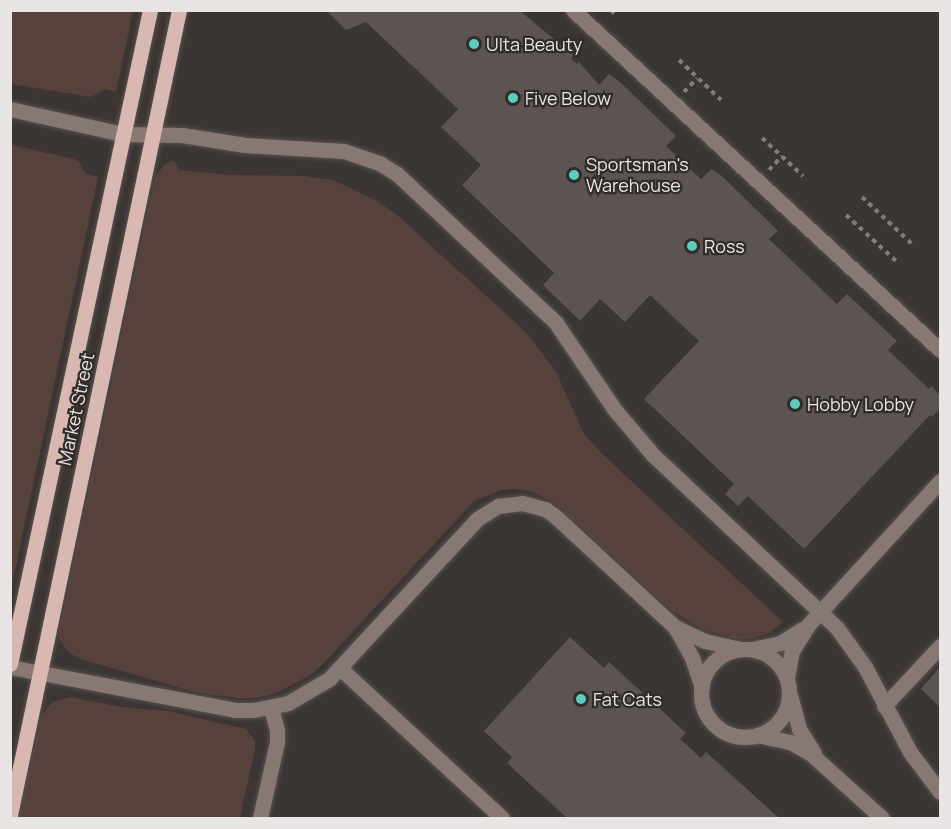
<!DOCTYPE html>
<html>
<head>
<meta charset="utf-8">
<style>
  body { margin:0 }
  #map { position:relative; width:951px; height:829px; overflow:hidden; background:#3b3533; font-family:Manrope,sans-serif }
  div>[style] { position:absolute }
  .green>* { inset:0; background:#57413d }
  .building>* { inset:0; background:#5b5453 }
  .path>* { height:4px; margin-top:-2px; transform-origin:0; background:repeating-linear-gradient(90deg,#827c7b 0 4.5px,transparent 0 9px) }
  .roads { filter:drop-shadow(0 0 2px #57514f) drop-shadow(0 0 2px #57514f) }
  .minor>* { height:15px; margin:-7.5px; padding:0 7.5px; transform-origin:7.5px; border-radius:7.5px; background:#887874 }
  .minor>.ring { margin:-7.5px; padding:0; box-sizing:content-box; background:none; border:15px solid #887874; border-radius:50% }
  .major>* { height:15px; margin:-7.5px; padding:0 7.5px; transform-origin:7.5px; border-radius:7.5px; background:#d9b8b1 }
  .dots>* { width:16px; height:16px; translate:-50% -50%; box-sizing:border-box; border:3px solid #312b29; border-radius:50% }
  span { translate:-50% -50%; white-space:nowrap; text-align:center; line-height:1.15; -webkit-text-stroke:4.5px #312b29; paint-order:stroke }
  .poi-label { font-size:18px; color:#e9e5e4 }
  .left { translate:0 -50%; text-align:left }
  .street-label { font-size:18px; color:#e9e5e4 }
  .frame { position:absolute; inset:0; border:12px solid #e9e5e4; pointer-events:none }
</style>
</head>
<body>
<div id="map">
  <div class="green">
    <i style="clip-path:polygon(11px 10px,133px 11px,116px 92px,105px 89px,91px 97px,11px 84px)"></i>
    <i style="clip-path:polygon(11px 145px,74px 159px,79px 162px,86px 174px,98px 177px,11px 590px)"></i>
    <i style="clip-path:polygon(174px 160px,179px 170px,231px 175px,305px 176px,333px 180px,377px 201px,396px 214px,527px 333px,556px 372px,584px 434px,601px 453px,783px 622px,771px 632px,751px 639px,737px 639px,705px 630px,672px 611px,552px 501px,529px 491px,515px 489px,502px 490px,474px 501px,324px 663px,309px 676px,276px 693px,257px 698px,236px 698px,195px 692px,83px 660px,69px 653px,59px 639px,59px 630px,155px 177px,164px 165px)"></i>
    <i style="clip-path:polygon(70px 697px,121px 707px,168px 711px,246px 729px,255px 741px,255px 749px,240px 818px,18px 818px,41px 716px,53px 702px)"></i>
  </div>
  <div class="building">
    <i style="clip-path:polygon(326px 10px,519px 10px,572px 54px,574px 56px,571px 59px,577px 64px,579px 62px,599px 85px,609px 74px,621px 83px,676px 136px,666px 146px,686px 165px,687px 163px,691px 166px,689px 168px,701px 179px,712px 169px,723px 177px,778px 231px,769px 239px,837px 304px,847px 294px,897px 341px,888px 350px,929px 389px,931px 386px,940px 395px,940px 409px,932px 417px,930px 415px,804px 549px,748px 496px,738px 506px,725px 494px,734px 484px,644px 399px,699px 341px,650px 295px,625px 322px,600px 299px,580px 321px,543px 285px,554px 273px,462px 185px,481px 165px,441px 127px,458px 109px,366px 22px,346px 30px)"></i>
    <i style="clip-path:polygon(570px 637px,604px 668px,609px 662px,686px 733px,680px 739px,701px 758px,706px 752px,779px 818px,567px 818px,507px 763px,512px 757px,484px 731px)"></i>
    <i style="clip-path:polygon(940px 667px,940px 707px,921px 689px)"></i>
  </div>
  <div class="path">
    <i style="left:611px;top:10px;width:8px;rotate:45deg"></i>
    <i style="left:679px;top:60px;width:58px;rotate:43.6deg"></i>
    <i style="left:684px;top:92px;width:19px;rotate:-47deg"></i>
    <i style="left:762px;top:138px;width:56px;rotate:42.8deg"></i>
    <i style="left:769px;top:170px;width:19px;rotate:-47deg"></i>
    <i style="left:862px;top:197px;width:69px;rotate:43.2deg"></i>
    <i style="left:846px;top:215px;width:68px;rotate:42.6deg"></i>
  </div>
  <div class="roads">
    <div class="minor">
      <i style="left:573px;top:10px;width:500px;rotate:42.81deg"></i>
      <i style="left:10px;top:109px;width:116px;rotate:12.5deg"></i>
      <i style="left:123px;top:134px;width:59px;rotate:1deg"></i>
      <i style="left:182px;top:135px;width:64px;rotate:9deg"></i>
      <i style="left:245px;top:145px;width:99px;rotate:3.5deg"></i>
      <i style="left:344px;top:151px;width:39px;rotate:19deg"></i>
      <i style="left:381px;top:164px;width:19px;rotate:32deg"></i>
      <i style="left:397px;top:174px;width:218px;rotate:43.1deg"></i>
      <i style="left:556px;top:323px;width:105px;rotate:55.9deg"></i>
      <i style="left:615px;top:410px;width:59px;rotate:49.8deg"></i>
      <i style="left:653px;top:455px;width:253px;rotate:43.2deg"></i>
      <i style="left:837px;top:628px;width:48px;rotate:54.3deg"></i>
      <i style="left:865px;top:667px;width:96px;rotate:62.1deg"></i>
      <i style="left:910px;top:752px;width:50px;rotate:53.1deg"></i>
      <i style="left:675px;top:627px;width:33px;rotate:25deg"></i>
      <i style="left:705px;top:641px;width:36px;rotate:13deg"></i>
      <i style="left:752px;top:649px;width:29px;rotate:-12deg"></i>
      <i style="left:780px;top:643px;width:26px;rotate:-32deg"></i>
      <i class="ring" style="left:701px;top:649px;width:73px;height:73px"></i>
      <i style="left:10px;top:667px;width:229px;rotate:10.8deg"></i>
      <i style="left:235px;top:710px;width:18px"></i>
      <i style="left:253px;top:710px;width:36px;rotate:-11deg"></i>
      <i style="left:288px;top:703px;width:48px;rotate:-30.3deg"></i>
      <i style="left:329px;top:679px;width:218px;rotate:-47.2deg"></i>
      <i style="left:477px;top:519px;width:25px;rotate:-32deg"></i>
      <i style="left:498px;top:506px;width:24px;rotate:-7deg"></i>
      <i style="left:522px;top:503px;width:24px;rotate:15deg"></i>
      <i style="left:545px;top:509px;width:12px;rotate:35deg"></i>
      <i style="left:555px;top:516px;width:163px;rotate:42.8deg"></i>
      <i style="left:675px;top:627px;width:35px;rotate:61deg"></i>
      <i style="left:692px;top:658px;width:31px;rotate:71deg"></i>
      <i style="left:340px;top:668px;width:221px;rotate:42.8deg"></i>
      <i style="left:787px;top:678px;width:27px;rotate:-80deg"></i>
      <i style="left:792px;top:651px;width:32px;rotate:-58deg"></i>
      <i style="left:809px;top:624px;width:194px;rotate:-47.5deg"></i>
      <i style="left:790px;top:695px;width:35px;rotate:75deg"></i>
      <i style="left:799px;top:729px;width:28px;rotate:58deg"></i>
      <i style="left:884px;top:706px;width:82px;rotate:-47deg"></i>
      <i style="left:757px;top:735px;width:34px;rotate:12deg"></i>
      <i style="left:790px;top:742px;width:23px;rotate:29deg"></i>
      <i style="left:810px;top:753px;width:97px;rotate:42.1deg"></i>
      <i style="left:260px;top:818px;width:78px;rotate:-77.4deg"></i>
      <i style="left:277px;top:742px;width:12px;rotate:-90deg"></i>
      <i style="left:277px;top:730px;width:23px;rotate:-105deg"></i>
    </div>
    <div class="major">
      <i style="left:10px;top:664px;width:669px;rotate:-77.92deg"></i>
      <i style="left:10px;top:815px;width:823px;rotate:-78.14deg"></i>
    </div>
  </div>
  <div class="dots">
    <i style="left:474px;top:44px;background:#5bcebc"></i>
    <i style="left:513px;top:98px;background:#5bcebc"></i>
    <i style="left:574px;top:175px;background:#5bcebc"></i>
    <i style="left:692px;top:246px;background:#5bcebc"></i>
    <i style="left:795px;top:404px;background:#5bcebc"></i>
    <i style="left:581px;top:699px;background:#5bcebc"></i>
  </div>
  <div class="poi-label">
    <span class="left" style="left:486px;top:44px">Ulta Beauty</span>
    <span class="left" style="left:525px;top:98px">Five Below</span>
    <span class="left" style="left:586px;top:175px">Sportsman's<br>Warehouse</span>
    <span class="left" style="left:704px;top:246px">Ross</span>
    <span class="left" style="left:807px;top:404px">Hobby Lobby</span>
    <span class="left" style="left:593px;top:699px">Fat Cats</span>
  </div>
  <div class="street-label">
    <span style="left:76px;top:409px;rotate:-78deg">Market Street</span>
  </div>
  <div class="frame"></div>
</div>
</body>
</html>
